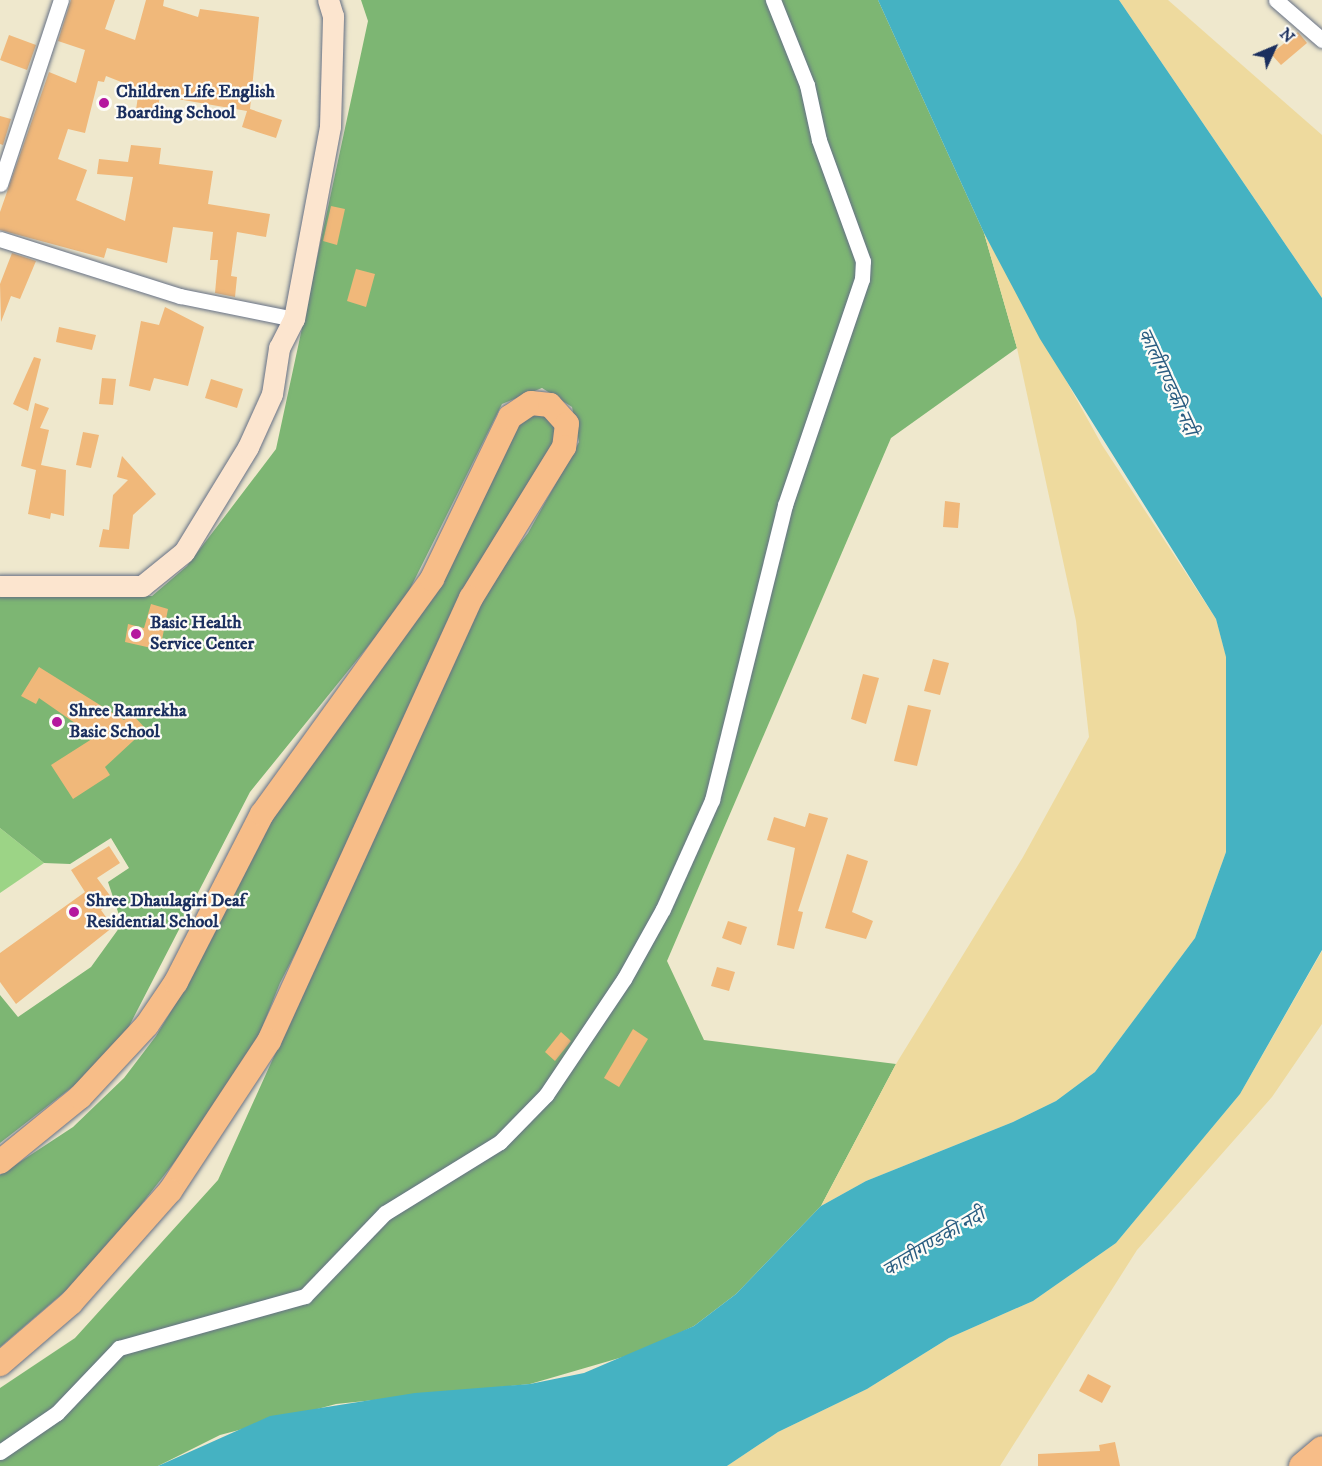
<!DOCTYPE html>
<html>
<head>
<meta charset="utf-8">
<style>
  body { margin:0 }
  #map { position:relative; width:1322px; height:1466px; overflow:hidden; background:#efe8cd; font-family:"IM FELL DW Pica","Noto Serif Devanagari",serif }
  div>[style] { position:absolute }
  .green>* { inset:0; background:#9cd486 }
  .forest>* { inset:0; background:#7db673 }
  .sand>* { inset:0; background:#eeda9e }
  .water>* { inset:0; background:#45b2c2 }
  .building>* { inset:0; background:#f0b87a }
  .roads { filter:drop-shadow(0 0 2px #657085) drop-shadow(0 0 2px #657085) }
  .minor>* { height:15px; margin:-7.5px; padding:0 7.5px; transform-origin:7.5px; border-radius:7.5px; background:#fff }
  .secondary>* { height:21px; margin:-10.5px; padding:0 10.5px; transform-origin:10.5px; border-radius:10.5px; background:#fce5cf }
  .primary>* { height:24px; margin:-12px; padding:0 12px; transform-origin:12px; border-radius:12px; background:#f7bd88 }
  .trunk>* { height:26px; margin:-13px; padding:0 13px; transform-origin:13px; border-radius:13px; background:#f7bd88 }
  .dots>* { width:16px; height:16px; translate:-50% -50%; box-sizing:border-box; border:3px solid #fdfcf7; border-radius:50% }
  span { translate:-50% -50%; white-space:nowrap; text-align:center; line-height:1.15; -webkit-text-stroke:4.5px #fdfcf7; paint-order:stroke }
  .poi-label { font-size:18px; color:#1b2f5e; font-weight:700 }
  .left { translate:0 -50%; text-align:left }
  .water-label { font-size:20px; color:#2a5d81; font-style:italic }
  .north { position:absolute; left:1244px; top:18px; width:60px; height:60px; -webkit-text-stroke:4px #fdfcf7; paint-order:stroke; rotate:46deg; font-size:16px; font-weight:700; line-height:24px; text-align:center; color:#1b2f5e }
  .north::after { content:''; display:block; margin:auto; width:21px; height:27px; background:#1b2f5e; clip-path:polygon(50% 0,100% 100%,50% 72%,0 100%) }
</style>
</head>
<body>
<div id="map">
  <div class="green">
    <i style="clip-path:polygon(0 828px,44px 863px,0 893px)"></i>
  </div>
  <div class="forest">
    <i style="clip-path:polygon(361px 0,878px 0,984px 233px,1017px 348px,891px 438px,667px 961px,704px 1040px,896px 1064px,821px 1206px,736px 1294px,694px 1326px,640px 1352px,530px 1384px,336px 1404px,220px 1435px,158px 1466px,0 1466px,0 1388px,75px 1338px,218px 1180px,484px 592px,528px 533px,579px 442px,572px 407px,542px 388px,502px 404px,403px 603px,250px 792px,123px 1038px,85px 1077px,0 1143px,0 995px,18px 1017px,91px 967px,122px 924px,108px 882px,129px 868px,111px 838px,70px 864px,44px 863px,0 828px,0 597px,152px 596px,187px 566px,276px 449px,368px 21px)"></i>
    <i style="clip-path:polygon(525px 414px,552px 414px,559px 441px,280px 983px,244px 1073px,91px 1269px,0 1347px,0 1175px,73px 1127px,124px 1078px,156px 1036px,190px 980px,252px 853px)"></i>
  </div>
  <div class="sand">
    <i style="clip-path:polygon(1119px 0,1168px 0,1322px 135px,1322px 298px)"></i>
    <i style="clip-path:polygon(984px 233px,1102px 445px,1216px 619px,1226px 656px,1226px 852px,1195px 938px,1095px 1072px,1056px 1101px,1013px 1122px,866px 1181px,821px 1206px,896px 1064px,1023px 857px,1089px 737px,1076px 621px,1017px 348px)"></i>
    <i style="clip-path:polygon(1322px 951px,1322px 1024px,1272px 1097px,1137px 1250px,1000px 1466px,727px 1466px,778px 1432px,867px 1389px,949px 1338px,1033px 1301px,1116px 1243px,1240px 1094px)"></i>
  </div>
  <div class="water">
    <i style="clip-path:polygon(878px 0,1119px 0,1322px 298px,1322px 950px,1240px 1094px,1116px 1243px,1033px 1301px,949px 1338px,867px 1389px,778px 1432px,727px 1466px,158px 1466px,270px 1416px,415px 1393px,530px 1384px,584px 1373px,694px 1326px,736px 1294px,821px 1206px,866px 1181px,1013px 1122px,1056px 1101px,1095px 1072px,1195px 938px,1226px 852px,1226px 657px,1216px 619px,1040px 339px,984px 233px)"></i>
  </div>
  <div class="building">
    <i style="clip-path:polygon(71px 0,115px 0,105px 29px,135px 40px,146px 0,164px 0,163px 6px,198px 17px,200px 9px,259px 17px,250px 109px,282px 120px,276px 138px,242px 127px,247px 111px,160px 96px,157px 113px,136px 110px,139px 89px,106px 76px,104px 82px,98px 81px,85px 133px,68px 129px,58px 159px,87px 170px,76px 200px,125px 221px,133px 177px,97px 174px,99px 159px,128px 162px,131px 145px,161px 148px,159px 164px,213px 171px,208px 204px,270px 214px,266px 237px,237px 232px,231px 276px,237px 277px,235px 297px,215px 293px,218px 260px,210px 260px,213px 232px,173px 227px,167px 263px,107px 248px,104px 258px,0 230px,0 212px,49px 72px,76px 83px,85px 50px,58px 41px)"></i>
    <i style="clip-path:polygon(1298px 32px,1307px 43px,1281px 65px,1271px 54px)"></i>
    <i style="clip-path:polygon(9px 35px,36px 45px,27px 70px,0 60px)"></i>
    <i style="clip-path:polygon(0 116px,11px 119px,3px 145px,0 144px)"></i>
    <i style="clip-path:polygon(331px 206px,345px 209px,337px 245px,323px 241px)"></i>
    <i style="clip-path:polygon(12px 253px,36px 261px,20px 299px,11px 296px,1px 322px,0 284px)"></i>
    <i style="clip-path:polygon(356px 269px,375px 274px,366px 307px,347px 301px)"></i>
    <i style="clip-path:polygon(165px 307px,204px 327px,188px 386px,154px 378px,150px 391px,129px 386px,141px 321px,159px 325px)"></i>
    <i style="clip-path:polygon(59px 327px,96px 335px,92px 350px,56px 342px)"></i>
    <i style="clip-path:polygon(34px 357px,41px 359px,28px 411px,13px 404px)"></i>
    <i style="clip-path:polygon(102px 378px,116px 379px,113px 405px,99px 404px)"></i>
    <i style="clip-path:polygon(211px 379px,243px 389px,237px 408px,205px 398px)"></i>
    <i style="clip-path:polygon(35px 403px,49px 408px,40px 428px,49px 430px,41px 465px,66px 470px,64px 516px,51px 513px,50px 519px,28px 514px,36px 470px,21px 466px)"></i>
    <i style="clip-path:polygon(83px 432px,99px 435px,91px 468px,76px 465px)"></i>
    <i style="clip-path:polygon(122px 456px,156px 494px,133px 515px,129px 549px,99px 547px,103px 529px,109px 530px,113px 495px,128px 480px,117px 477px)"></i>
    <i style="clip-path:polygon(945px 501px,960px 503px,958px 528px,943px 527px)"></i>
    <i style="clip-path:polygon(151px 604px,168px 609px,160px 650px,125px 642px,128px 624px,144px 628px)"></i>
    <i style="clip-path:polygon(933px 659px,949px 663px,940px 695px,924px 691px)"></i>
    <i style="clip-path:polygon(39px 667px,124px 720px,131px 713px,146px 729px,105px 767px,110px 775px,73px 799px,51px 765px,95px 737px,39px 698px,36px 704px,21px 696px)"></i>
    <i style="clip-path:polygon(863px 674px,879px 678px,866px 724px,851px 719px)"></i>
    <i style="clip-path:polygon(908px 705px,931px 710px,917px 766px,894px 761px)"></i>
    <i style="clip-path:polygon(809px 813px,828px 818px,798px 911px,803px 912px,794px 949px,777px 945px,795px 848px,767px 840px,774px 817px,805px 827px)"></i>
    <i style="clip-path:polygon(109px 846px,120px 863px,97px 878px,114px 901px,101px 910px,113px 927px,16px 1004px,0 982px,0 953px,85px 892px,71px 870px)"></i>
    <i style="clip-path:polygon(847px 854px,868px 861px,852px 912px,873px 921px,866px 939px,825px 928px)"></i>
    <i style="clip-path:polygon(728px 921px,747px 927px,741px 945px,722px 938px)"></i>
    <i style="clip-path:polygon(717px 967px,735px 972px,729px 991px,711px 986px)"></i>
    <i style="clip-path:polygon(633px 1029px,648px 1039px,619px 1087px,604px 1078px)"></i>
    <i style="clip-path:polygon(561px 1032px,571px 1041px,555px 1061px,545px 1052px)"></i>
    <i style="clip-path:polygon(1088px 1374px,1111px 1386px,1102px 1403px,1079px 1391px)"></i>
    <i style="clip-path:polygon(1115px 1442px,1120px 1466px,1038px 1466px,1038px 1454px,1100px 1451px,1099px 1445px)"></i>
  </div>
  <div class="roads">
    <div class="minor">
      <i style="left:1276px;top:0;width:61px;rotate:41deg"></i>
      <i style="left:0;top:184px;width:194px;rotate:-71.7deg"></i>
      <i style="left:0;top:239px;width:189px;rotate:17.6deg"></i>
      <i style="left:180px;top:296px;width:116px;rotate:11.4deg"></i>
      <i style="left:0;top:1452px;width:69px;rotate:-34.4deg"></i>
      <i style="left:57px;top:1413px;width:90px;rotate:-46.4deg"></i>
      <i style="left:119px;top:1348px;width:193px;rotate:-15.6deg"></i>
      <i style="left:305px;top:1296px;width:115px;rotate:-46.1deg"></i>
      <i style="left:385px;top:1213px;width:135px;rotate:-31.7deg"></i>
      <i style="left:500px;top:1142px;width:66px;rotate:-45.6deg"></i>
      <i style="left:546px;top:1095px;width:140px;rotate:-56.1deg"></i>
      <i style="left:624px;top:979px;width:80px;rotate:-60.9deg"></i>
      <i style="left:663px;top:909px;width:120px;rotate:-65.8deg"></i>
      <i style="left:712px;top:800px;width:304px;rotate:-76.1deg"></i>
      <i style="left:785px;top:505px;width:239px;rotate:-71.2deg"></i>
      <i style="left:862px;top:279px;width:18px;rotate:-87deg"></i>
      <i style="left:863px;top:261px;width:129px;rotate:-110deg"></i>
      <i style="left:819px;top:140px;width:56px;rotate:-102.3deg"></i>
      <i style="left:807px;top:85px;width:92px;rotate:-111.8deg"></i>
    </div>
    <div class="secondary">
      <i style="left:0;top:586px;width:142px"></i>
      <i style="left:142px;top:586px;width:54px;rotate:-39deg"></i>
      <i style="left:184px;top:552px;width:123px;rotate:-58.6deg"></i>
      <i style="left:248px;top:447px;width:58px;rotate:-65.6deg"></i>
      <i style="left:272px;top:394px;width:47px;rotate:-81.3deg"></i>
      <i style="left:279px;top:348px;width:33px;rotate:-63deg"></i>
      <i style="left:294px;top:319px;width:196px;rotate:-79.4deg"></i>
      <i style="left:330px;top:126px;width:110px;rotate:-88.4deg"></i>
      <i style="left:333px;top:16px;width:17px;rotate:-107deg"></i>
    </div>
    <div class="primary">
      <i style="left:0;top:1162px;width:103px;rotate:-39.1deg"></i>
      <i style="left:80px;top:1097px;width:98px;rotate:-47.1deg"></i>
      <i style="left:147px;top:1025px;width:52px;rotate:-56deg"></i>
      <i style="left:176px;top:982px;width:189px;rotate:-62.9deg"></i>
      <i style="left:262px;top:814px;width:290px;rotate:-54.1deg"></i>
      <i style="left:432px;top:579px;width:180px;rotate:-64.3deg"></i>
      <i style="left:510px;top:417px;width:25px;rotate:-34deg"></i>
      <i style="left:531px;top:403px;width:19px;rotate:6deg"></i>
      <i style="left:550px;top:405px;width:25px;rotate:48deg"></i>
      <i style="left:567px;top:424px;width:23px;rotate:97deg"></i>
      <i style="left:564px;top:447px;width:177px;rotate:121.6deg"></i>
      <i style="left:471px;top:598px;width:487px;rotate:114.5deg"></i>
      <i style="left:269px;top:1041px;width:180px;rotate:123.4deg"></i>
      <i style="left:170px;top:1191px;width:149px;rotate:131.5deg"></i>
      <i style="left:71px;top:1303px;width:94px;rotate:139.3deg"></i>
    </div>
    <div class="trunk">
      <i style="left:1302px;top:1466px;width:26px;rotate:-40deg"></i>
    </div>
  </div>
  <div class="dots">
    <i style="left:104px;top:103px;background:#b5179e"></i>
    <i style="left:136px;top:634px;background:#b5179e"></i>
    <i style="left:57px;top:722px;background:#b5179e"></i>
    <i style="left:74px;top:912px;background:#b5179e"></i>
  </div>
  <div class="poi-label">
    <span class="left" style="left:116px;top:103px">Children Life English<br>Boarding School</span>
    <span class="left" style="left:150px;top:634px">Basic Health<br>Service Center</span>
    <span class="left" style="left:69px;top:722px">Shree Ramrekha<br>Basic School</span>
    <span class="left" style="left:86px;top:912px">Shree Dhaulagiri Deaf<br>Residential School</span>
  </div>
  <div class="water-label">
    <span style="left:1167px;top:382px;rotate:65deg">कालीगण्डकी नदी</span>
    <span style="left:934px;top:1243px;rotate:-31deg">कालीगण्डकी नदी</span>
  </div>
  <div class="north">N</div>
</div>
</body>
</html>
